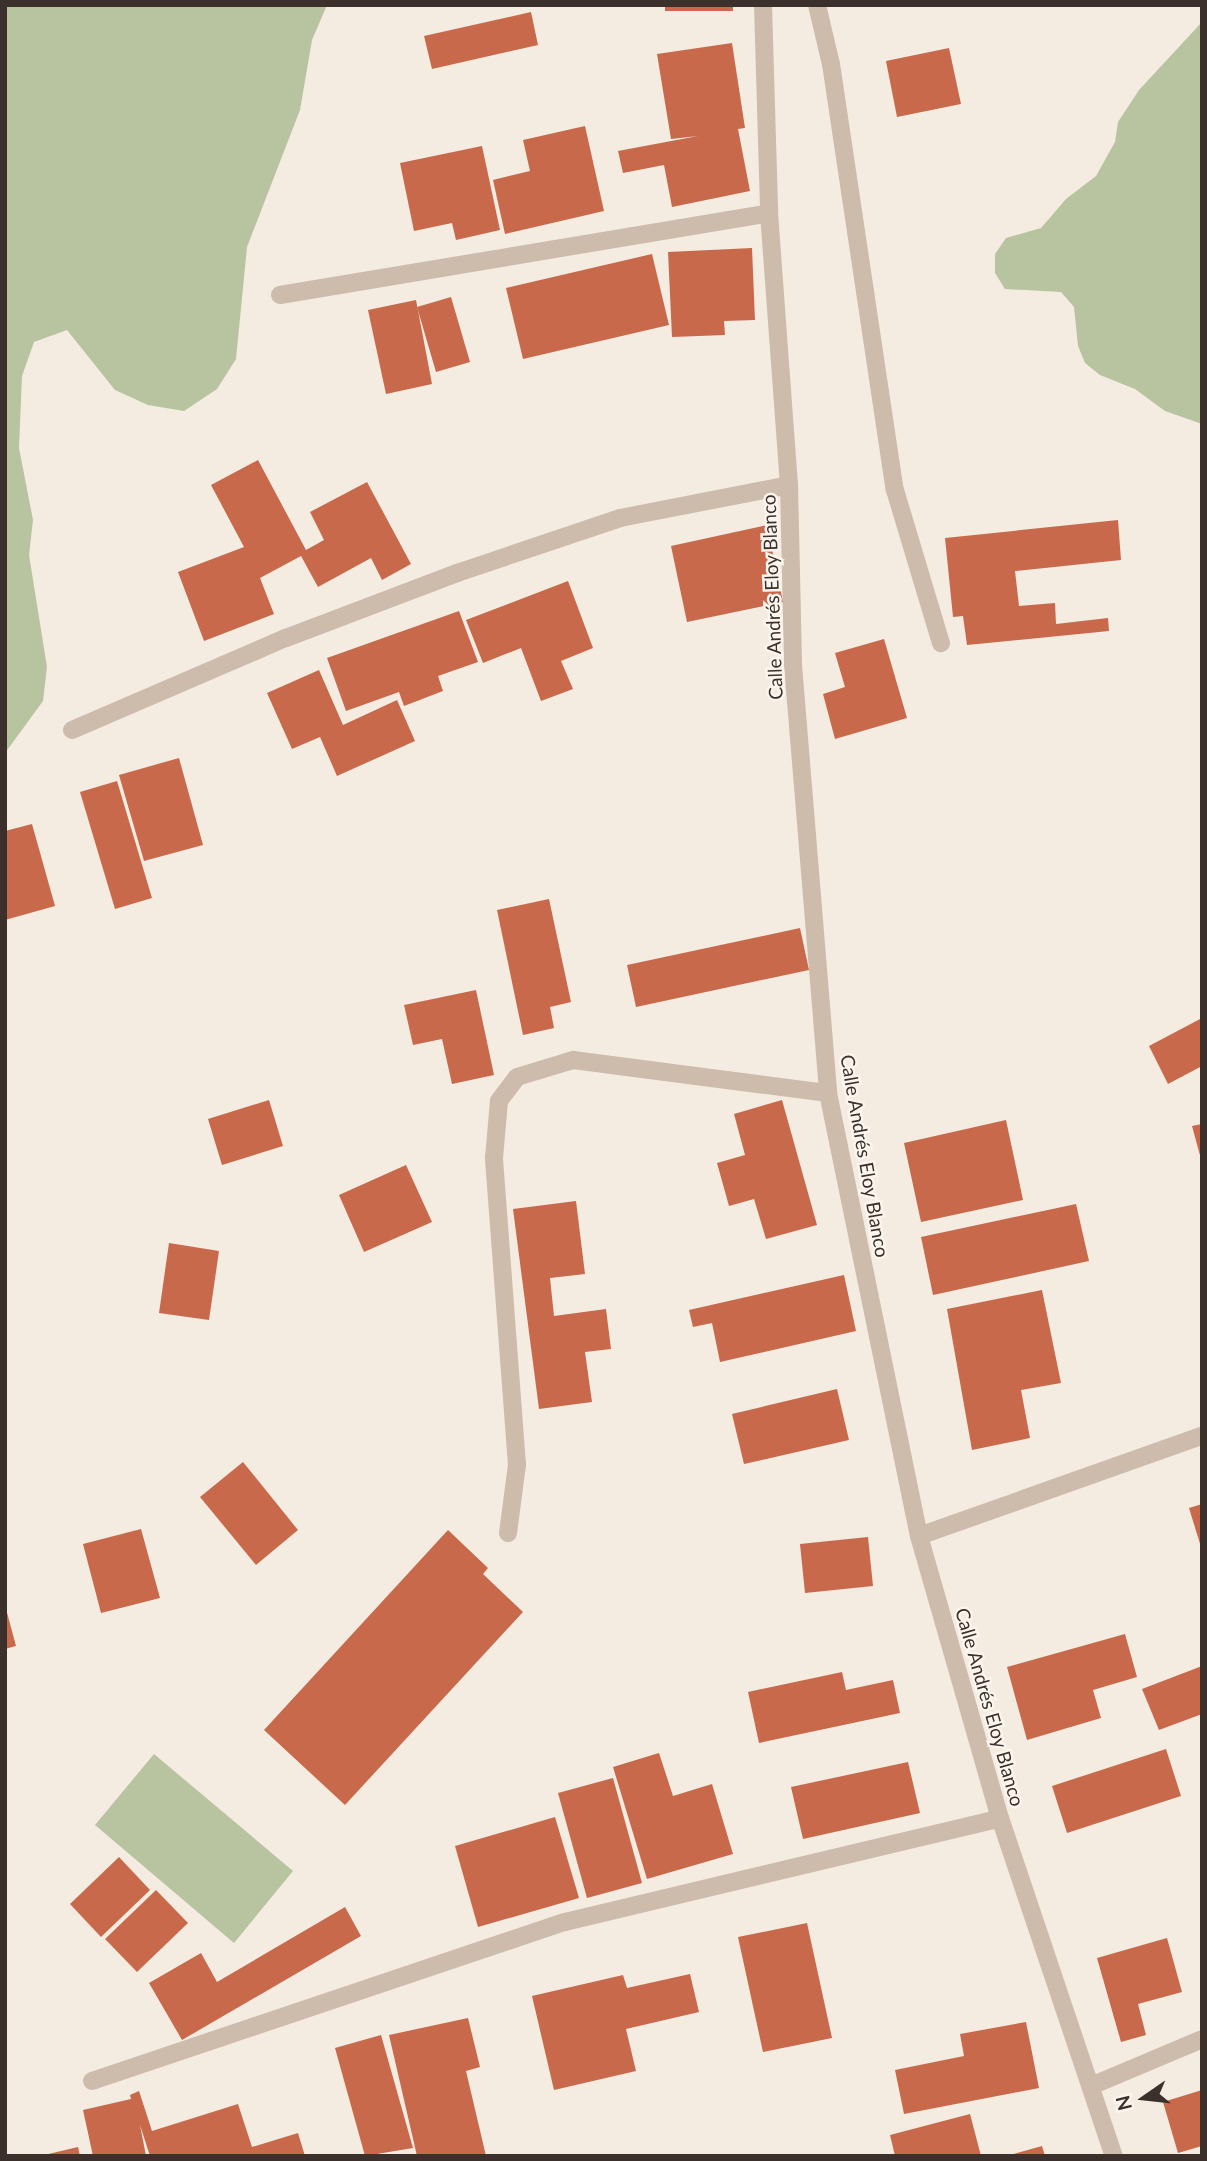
<!DOCTYPE html>
<html>
<head>
<meta charset="utf-8">
<style>
  body { margin:0 }
  #map { position:relative; width:1207px; height:2161px; overflow:hidden; background:#f4ebe1; font-family:Lato,sans-serif }
  div>[style] { position:absolute }
  .green>* { inset:0; background:#b8c4a0 }
  .building>* { inset:0; background:#c8694b }
  .minor>* { height:18px; margin:-9px; padding:0 9px; transform-origin:9px; border-radius:9px; background:#cdbbac }
  span { translate:-50% -50%; white-space:nowrap; text-align:center; line-height:1.15; -webkit-text-stroke:5px #fbf5ee; paint-order:stroke }
  .street-label { font-size:19px; color:#3b302b }
  .frame { position:absolute; inset:0; border:7px solid #3b302b; pointer-events:none }
  .north { position:absolute; left:1109px; top:2063px; width:70px; height:70px; -webkit-text-stroke:5px #fbf5ee; paint-order:stroke; rotate:256deg; font-size:19px; font-weight:700; line-height:28px; text-align:center; color:#3b302b }
  .north::after { content:''; display:block; margin:auto; width:24px; height:32px; background:#3b302b; clip-path:polygon(50% 0,100% 100%,50% 72%,0 100%) }
</style>
</head>
<body>
<div id="map">
  <div class="green">
    <i style="clip-path:polygon(5px 5px,327px 5px,312px 40px,300px 110px,247px 247px,236px 359px,217px 389px,184px 411px,148px 405px,115px 390px,67px 330px,34px 342px,22px 376px,19px 448px,33px 520px,29px 555px,47px 667px,43px 701px,5px 753px)"></i>
    <i style="clip-path:polygon(1202px 22px,1202px 424px,1165px 411px,1135px 389px,1100px 375px,1085px 363px,1078px 346px,1074px 307px,1061px 292px,1005px 289px,995px 273px,995px 254px,1006px 238px,1041px 228px,1066px 199px,1096px 176px,1115px 142px,1118px 122px,1139px 90px)"></i>
    <i style="clip-path:polygon(154px 1754px,293px 1871px,234px 1943px,95px 1825px)"></i>
  </div>
  <div class="building">
    <i style="clip-path:polygon(665px 5px,733px 5px,733px 11px,665px 11px)"></i>
    <i style="clip-path:polygon(531px 12px,538px 45px,432px 69px,424px 36px)"></i>
    <i style="clip-path:polygon(732px 43px,745px 128px,738px 129px,750px 191px,672px 207px,664px 165px,623px 173px,618px 151px,698px 136px,671px 139px,657px 54px)"></i>
    <i style="clip-path:polygon(949px 48px,961px 104px,897px 117px,886px 61px)"></i>
    <i style="clip-path:polygon(585px 126px,604px 211px,505px 234px,493px 180px,530px 171px,523px 140px)"></i>
    <i style="clip-path:polygon(482px 146px,500px 230px,456px 240px,452px 223px,414px 231px,400px 163px)"></i>
    <i style="clip-path:polygon(752px 248px,755px 320px,724px 321px,725px 335px,672px 337px,668px 252px)"></i>
    <i style="clip-path:polygon(652px 254px,669px 325px,523px 359px,506px 288px)"></i>
    <i style="clip-path:polygon(451px 297px,470px 362px,436px 372px,417px 307px)"></i>
    <i style="clip-path:polygon(416px 300px,432px 384px,386px 394px,368px 310px)"></i>
    <i style="clip-path:polygon(258px 460px,306px 550px,324px 540px,310px 512px,367px 482px,411px 564px,382px 580px,371px 558px,318px 587px,301px 556px,260px 578px,274px 614px,204px 641px,178px 572px,244px 547px,211px 485px)"></i>
    <i style="clip-path:polygon(1118px 520px,1121px 560px,1015px 571px,1019px 606px,1055px 603px,1056px 624px,1108px 618px,1109px 631px,967px 645px,963px 616px,953px 617px,945px 538px)"></i>
    <i style="clip-path:polygon(767px 525px,783px 602px,687px 622px,671px 546px)"></i>
    <i style="clip-path:polygon(568px 581px,593px 648px,561px 661px,573px 689px,541px 701px,521px 648px,483px 663px,466px 620px)"></i>
    <i style="clip-path:polygon(459px 611px,478px 662px,438px 676px,443px 691px,404px 706px,399px 692px,346px 711px,327px 658px)"></i>
    <i style="clip-path:polygon(884px 639px,907px 718px,835px 739px,823px 694px,845px 687px,835px 653px)"></i>
    <i style="clip-path:polygon(319px 670px,343px 725px,397px 700px,415px 741px,337px 776px,320px 737px,292px 749px,267px 693px)"></i>
    <i style="clip-path:polygon(179px 758px,203px 845px,144px 861px,119px 775px)"></i>
    <i style="clip-path:polygon(117px 781px,152px 898px,115px 909px,80px 792px)"></i>
    <i style="clip-path:polygon(32px 824px,55px 906px,5px 920px,5px 831px)"></i>
    <i style="clip-path:polygon(549px 899px,571px 1002px,550px 1007px,554px 1028px,523px 1035px,497px 910px)"></i>
    <i style="clip-path:polygon(800px 928px,809px 970px,636px 1007px,627px 965px)"></i>
    <i style="clip-path:polygon(476px 990px,494px 1075px,452px 1084px,442px 1039px,413px 1045px,404px 1005px)"></i>
    <i style="clip-path:polygon(1202px 1018px,1202px 1066px,1168px 1084px,1149px 1046px)"></i>
    <i style="clip-path:polygon(269px 1100px,283px 1146px,222px 1165px,208px 1119px)"></i>
    <i style="clip-path:polygon(782px 1100px,817px 1225px,766px 1239px,754px 1199px,729px 1206px,717px 1163px,745px 1155px,734px 1114px)"></i>
    <i style="clip-path:polygon(1006px 1120px,1023px 1200px,921px 1222px,904px 1143px)"></i>
    <i style="clip-path:polygon(1202px 1124px,1202px 1159px,1201px 1159px,1192px 1126px)"></i>
    <i style="clip-path:polygon(406px 1165px,432px 1222px,364px 1252px,339px 1195px)"></i>
    <i style="clip-path:polygon(576px 1201px,585px 1274px,550px 1278px,554px 1316px,606px 1309px,611px 1349px,585px 1352px,592px 1402px,539px 1409px,513px 1209px)"></i>
    <i style="clip-path:polygon(1076px 1204px,1089px 1261px,933px 1295px,921px 1237px)"></i>
    <i style="clip-path:polygon(169px 1243px,219px 1251px,209px 1320px,159px 1313px)"></i>
    <i style="clip-path:polygon(844px 1275px,856px 1331px,720px 1362px,712px 1323px,693px 1327px,689px 1310px)"></i>
    <i style="clip-path:polygon(1042px 1290px,1061px 1383px,1021px 1390px,1030px 1438px,972px 1450px,947px 1309px)"></i>
    <i style="clip-path:polygon(837px 1389px,849px 1440px,744px 1464px,732px 1414px)"></i>
    <i style="clip-path:polygon(243px 1462px,298px 1530px,256px 1565px,200px 1497px)"></i>
    <i style="clip-path:polygon(1202px 1504px,1202px 1546px,1201px 1547px,1189px 1508px)"></i>
    <i style="clip-path:polygon(141px 1529px,160px 1598px,101px 1613px,83px 1544px)"></i>
    <i style="clip-path:polygon(448px 1530px,488px 1568px,483px 1574px,523px 1612px,345px 1805px,264px 1730px)"></i>
    <i style="clip-path:polygon(868px 1537px,873px 1586px,805px 1593px,800px 1544px)"></i>
    <i style="clip-path:polygon(5px 1605px,16px 1646px,5px 1649px)"></i>
    <i style="clip-path:polygon(1125px 1634px,1137px 1677px,1093px 1690px,1101px 1718px,1027px 1740px,1007px 1667px)"></i>
    <i style="clip-path:polygon(1202px 1666px,1202px 1714px,1159px 1730px,1142px 1689px)"></i>
    <i style="clip-path:polygon(842px 1672px,846px 1690px,893px 1680px,900px 1713px,759px 1743px,748px 1692px)"></i>
    <i style="clip-path:polygon(1166px 1749px,1181px 1796px,1067px 1833px,1052px 1786px)"></i>
    <i style="clip-path:polygon(659px 1753px,673px 1796px,712px 1784px,733px 1854px,647px 1879px,613px 1767px)"></i>
    <i style="clip-path:polygon(908px 1762px,920px 1813px,803px 1839px,791px 1787px)"></i>
    <i style="clip-path:polygon(613px 1778px,642px 1883px,587px 1898px,558px 1793px)"></i>
    <i style="clip-path:polygon(555px 1817px,579px 1898px,478px 1927px,455px 1846px)"></i>
    <i style="clip-path:polygon(119px 1857px,150px 1890px,101px 1937px,70px 1904px)"></i>
    <i style="clip-path:polygon(156px 1890px,188px 1923px,137px 1972px,105px 1939px)"></i>
    <i style="clip-path:polygon(345px 1907px,361px 1936px,182px 2040px,149px 1983px,201px 1953px,217px 1982px)"></i>
    <i style="clip-path:polygon(807px 1923px,832px 2038px,763px 2052px,738px 1937px)"></i>
    <i style="clip-path:polygon(1167px 1938px,1182px 1992px,1138px 2004px,1146px 2035px,1121px 2042px,1097px 1958px)"></i>
    <i style="clip-path:polygon(690px 1974px,699px 2012px,626px 2029px,636px 2071px,554px 2090px,532px 1996px,623px 1975px,627px 1988px)"></i>
    <i style="clip-path:polygon(468px 2018px,480px 2067px,466px 2071px,486px 2156px,417px 2156px,389px 2035px)"></i>
    <i style="clip-path:polygon(1026px 2022px,1039px 2088px,904px 2114px,895px 2070px,964px 2056px,960px 2034px)"></i>
    <i style="clip-path:polygon(381px 2035px,413px 2148px,365px 2156px,335px 2048px)"></i>
    <i style="clip-path:polygon(1202px 2090px,1202px 2146px,1178px 2153px,1163px 2102px)"></i>
    <i style="clip-path:polygon(139px 2091px,152px 2131px,238px 2104px,252px 2147px,298px 2133px,305px 2156px,150px 2156px,140px 2125px,146px 2156px,93px 2156px,83px 2110px,131px 2099px,130px 2095px)"></i>
    <i style="clip-path:polygon(970px 2114px,981px 2156px,895px 2156px,890px 2135px)"></i>
    <i style="clip-path:polygon(1042px 2146px,1045px 2156px,1010px 2156px,1010px 2155px)"></i>
    <i style="clip-path:polygon(78px 2147px,80px 2156px,44px 2156px,44px 2155px)"></i>
  </div>
  <div class="minor">
    <i style="left:763px;top:5px;width:208px;rotate:88.3deg"></i>
    <i style="left:769px;top:213px;width:273px;rotate:85.8deg"></i>
    <i style="left:789px;top:485px;width:180px;rotate:88.7deg"></i>
    <i style="left:793px;top:665px;width:429px;rotate:85.3deg"></i>
    <i style="left:828px;top:1093px;width:452px;rotate:78.4deg"></i>
    <i style="left:919px;top:1536px;width:293px;rotate:74deg"></i>
    <i style="left:1000px;top:1818px;width:357px;rotate:71.4deg"></i>
    <i style="left:817px;top:5px;width:61px;rotate:76.7deg"></i>
    <i style="left:831px;top:64px;width:431px;rotate:81.5deg"></i>
    <i style="left:895px;top:490px;width:160px;rotate:73.3deg"></i>
    <i style="left:280px;top:295px;width:496px;rotate:-9.5deg"></i>
    <i style="left:72px;top:730px;width:233px;rotate:-23.3deg"></i>
    <i style="left:286px;top:638px;width:183px;rotate:-20.8deg"></i>
    <i style="left:457px;top:573px;width:172px;rotate:-18.6deg"></i>
    <i style="left:620px;top:518px;width:172px;rotate:-11deg"></i>
    <i style="left:508px;top:1533px;width:69px;rotate:-82.5deg"></i>
    <i style="left:517px;top:1465px;width:308px;rotate:-94.3deg"></i>
    <i style="left:494px;top:1158px;width:57px;rotate:-85deg"></i>
    <i style="left:499px;top:1101px;width:30px;rotate:-53deg"></i>
    <i style="left:517px;top:1077px;width:59px;rotate:-16.9deg"></i>
    <i style="left:573px;top:1060px;width:257px;rotate:7.4deg"></i>
    <i style="left:919px;top:1536px;width:300px;rotate:-19.5deg"></i>
    <i style="left:92px;top:2081px;width:499px;rotate:-18.6deg"></i>
    <i style="left:565px;top:1922px;width:447px;rotate:-13.4deg"></i>
    <i style="left:1091px;top:2086px;width:121px;rotate:-22.9deg"></i>
  </div>
  <div class="street-label">
    <span style="left:772px;top:597px;rotate:-92deg">Calle Andrés Eloy Blanco</span>
    <span style="left:865px;top:1156px;rotate:80deg">Calle Andrés Eloy Blanco</span>
    <span style="left:990px;top:1707px;rotate:74deg">Calle Andrés Eloy Blanco</span>
  </div>
  <div class="frame"></div>
  <div class="north">N</div>
</div>
</body>
</html>
